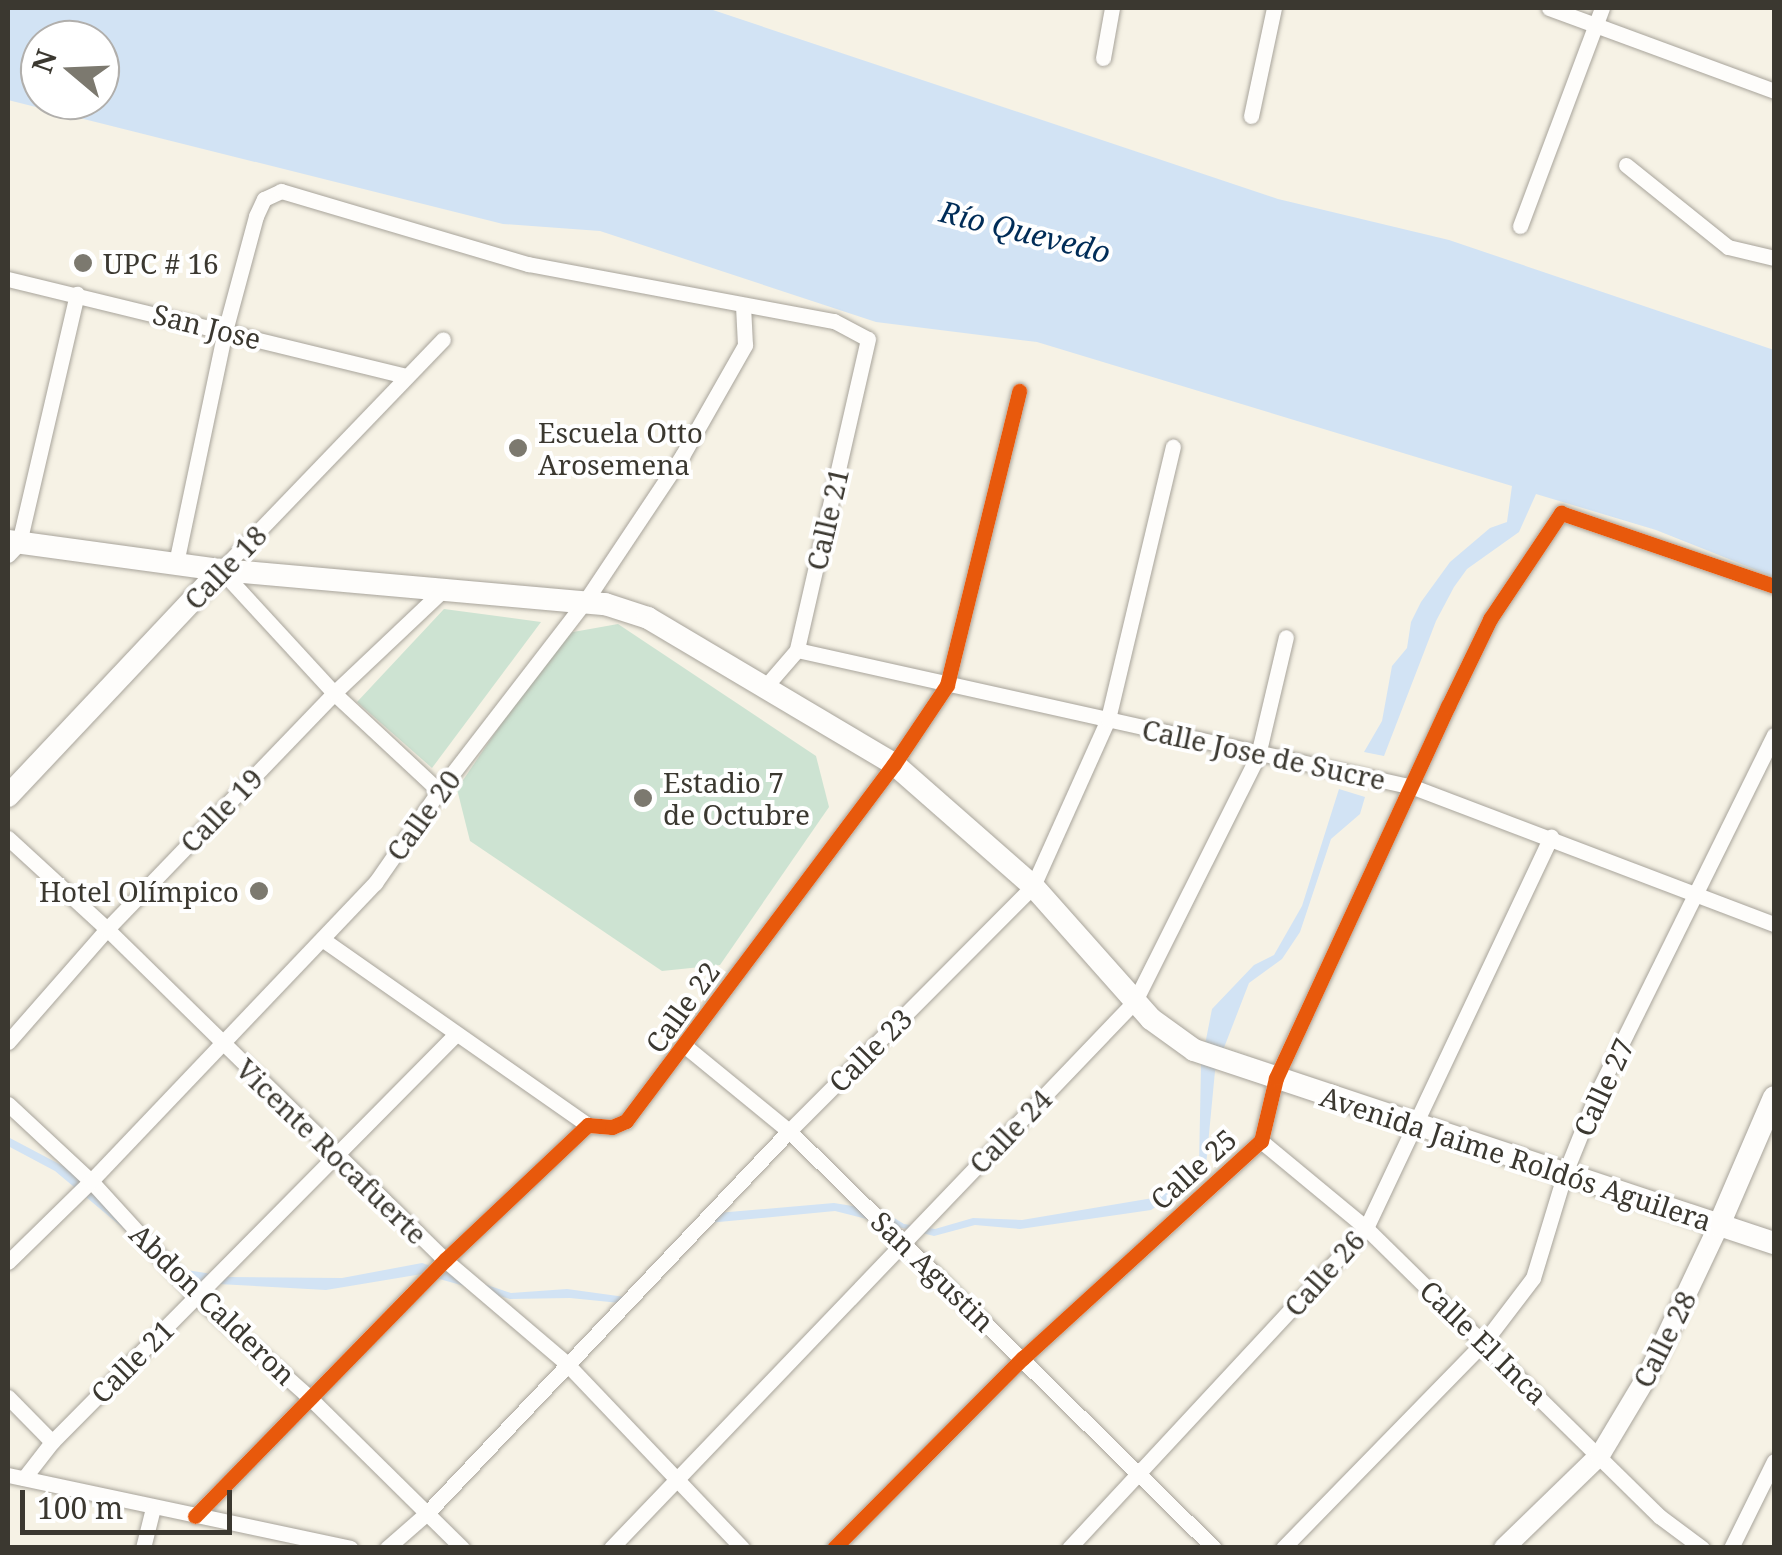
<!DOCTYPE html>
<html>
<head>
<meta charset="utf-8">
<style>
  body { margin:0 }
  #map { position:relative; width:1782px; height:1555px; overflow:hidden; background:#f6f2e5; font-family:"Noto Serif",serif }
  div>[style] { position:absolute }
  .green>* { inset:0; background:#cde3d2 }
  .water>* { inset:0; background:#d2e3f4 }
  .roads { filter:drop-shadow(0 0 2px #a8a49b) drop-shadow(0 0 2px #a8a49b) }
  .minor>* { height:15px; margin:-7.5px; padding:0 7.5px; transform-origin:7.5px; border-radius:7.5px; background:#fefdfb }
  .tertiary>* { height:20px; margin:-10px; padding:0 10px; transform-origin:10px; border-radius:10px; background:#fefdfb }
  .secondary>* { height:22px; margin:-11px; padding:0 11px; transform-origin:11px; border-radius:11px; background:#fefdfb }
  .cycleway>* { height:15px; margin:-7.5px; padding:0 7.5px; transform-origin:7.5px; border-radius:7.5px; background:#e8590c }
  .dots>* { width:28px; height:28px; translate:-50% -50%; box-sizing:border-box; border:5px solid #fff; border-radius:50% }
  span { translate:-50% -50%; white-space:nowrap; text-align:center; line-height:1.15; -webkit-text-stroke:8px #fff; paint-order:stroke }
  .poi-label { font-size:28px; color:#3b3830 }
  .left { translate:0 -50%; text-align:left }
  .right { translate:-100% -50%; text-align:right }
  .street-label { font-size:28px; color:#3b3830 }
  .water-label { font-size:30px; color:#002c57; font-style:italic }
  .frame { position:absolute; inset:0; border:10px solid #3b3830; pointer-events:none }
  .north { position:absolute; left:20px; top:20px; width:100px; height:100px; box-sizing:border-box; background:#fff; border:2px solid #b1afac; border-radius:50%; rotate:289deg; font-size:28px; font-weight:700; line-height:40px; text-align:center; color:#3b3830 }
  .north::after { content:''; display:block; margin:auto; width:35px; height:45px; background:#7c796f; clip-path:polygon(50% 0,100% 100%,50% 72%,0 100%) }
  .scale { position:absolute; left:20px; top:1490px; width:212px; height:45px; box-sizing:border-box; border:5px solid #3b3830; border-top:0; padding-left:12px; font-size:30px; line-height:35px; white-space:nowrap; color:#3b3830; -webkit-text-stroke:8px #fff; paint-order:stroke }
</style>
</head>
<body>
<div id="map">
  <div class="green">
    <i style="clip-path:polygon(444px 609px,541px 622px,432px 768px,357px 702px)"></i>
    <i style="clip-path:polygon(618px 624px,816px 756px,829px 807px,720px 965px,662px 971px,470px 841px,457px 789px,562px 634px)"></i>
  </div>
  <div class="water">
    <i style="clip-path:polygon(evenodd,8px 8px,707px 8px,1278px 199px,1449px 240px,1774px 350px,1774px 577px,1656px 530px,1536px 494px,1519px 532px,1467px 569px,1454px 587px,1436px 621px,1384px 756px,1364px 752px,1382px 721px,1392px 666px,1407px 648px,1411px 622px,1421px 602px,1450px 562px,1490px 528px,1507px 522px,1512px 486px,1037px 342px,876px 322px,600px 231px,503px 224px,8px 100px,8px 8px,40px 40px,100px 40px,100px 100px,40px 100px,40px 40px)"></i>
    <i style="clip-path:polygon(1339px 789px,1365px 797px,1360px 814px,1331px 839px,1300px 932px,1282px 959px,1249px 983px,1215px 1071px,1205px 1176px,1151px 1210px,1020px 1229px,975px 1225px,934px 1236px,835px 1211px,708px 1223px,630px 1304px,570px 1298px,510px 1299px,422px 1274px,326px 1290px,218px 1284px,186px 1281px,55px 1171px,8px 1146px,8px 1137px,82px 1176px,187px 1270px,230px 1277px,342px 1278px,422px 1263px,511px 1293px,567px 1289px,625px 1297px,717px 1213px,834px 1203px,883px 1211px,904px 1224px,935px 1229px,973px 1218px,1022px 1220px,1153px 1198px,1199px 1166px,1201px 1065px,1212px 1009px,1254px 965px,1274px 955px,1302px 906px)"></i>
  </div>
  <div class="roads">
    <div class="minor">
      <i style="left:1549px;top:8px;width:240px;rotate:20.2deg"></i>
      <i style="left:1103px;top:58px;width:51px;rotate:-79.8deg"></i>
      <i style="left:1251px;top:116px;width:110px;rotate:-78deg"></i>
      <i style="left:1626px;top:165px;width:131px;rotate:38.8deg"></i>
      <i style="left:1728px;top:247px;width:47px;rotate:13.4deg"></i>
      <i style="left:1520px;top:226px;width:233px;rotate:-69.4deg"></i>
      <i style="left:8px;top:279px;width:410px;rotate:13.7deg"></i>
      <i style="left:8px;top:555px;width:16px;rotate:-47deg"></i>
      <i style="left:19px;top:543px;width:256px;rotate:-76.9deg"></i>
      <i style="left:176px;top:563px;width:237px;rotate:-78.1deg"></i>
      <i style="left:225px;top:331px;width:119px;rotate:-74.9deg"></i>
      <i style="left:256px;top:216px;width:19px;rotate:-65deg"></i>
      <i style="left:264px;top:199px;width:19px;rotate:-25deg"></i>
      <i style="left:281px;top:191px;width:258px;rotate:16.5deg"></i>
      <i style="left:528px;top:264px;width:311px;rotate:10.6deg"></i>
      <i style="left:834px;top:321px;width:38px;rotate:28deg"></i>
      <i style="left:868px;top:339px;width:319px;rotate:102.9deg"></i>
      <i style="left:797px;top:650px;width:49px;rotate:130.9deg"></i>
      <i style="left:797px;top:650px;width:631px;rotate:12.54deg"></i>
      <i style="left:1413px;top:787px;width:386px;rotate:20.8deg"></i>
      <i style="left:439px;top:791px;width:144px;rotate:-137deg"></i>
      <i style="left:334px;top:693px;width:167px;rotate:-132.6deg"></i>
      <i style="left:221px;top:570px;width:320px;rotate:-46.1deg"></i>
      <i style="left:8px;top:838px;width:134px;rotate:42.6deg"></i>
      <i style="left:107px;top:929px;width:473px;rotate:44.4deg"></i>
      <i style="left:445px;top:1260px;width:160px;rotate:40.4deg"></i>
      <i style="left:567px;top:1364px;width:254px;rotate:46.4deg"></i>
      <i style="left:322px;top:939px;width:325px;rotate:35deg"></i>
      <i style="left:8px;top:1042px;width:150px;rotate:-48.8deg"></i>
      <i style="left:107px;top:929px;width:327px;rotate:-46.1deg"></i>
      <i style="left:334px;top:693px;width:153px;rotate:-43.4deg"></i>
      <i style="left:685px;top:1046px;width:134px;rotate:39.3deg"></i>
      <i style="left:789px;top:1131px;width:595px;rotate:44.46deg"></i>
      <i style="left:8px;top:1104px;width:113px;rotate:42.9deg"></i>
      <i style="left:91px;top:1181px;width:156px;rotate:47.6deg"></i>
      <i style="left:196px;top:1296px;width:153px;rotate:41.8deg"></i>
      <i style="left:310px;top:1398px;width:214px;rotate:44.6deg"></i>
      <i style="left:1261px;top:1141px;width:136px;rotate:39.6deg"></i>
      <i style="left:1366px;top:1228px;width:411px;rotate:44.5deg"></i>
      <i style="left:1659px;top:1516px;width:54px;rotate:36.7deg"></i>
      <i style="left:8px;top:1262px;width:116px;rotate:-44.3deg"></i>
      <i style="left:91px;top:1181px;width:412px;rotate:-46.4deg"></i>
      <i style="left:375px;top:883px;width:112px;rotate:-55.2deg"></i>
      <i style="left:439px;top:791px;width:237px;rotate:-52.4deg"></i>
      <i style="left:584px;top:603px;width:177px;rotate:-56.3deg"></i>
      <i style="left:682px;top:456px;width:128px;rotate:-60.4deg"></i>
      <i style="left:745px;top:345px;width:40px;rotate:-92.9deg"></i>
      <i style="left:8px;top:1397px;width:63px;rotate:45.6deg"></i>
      <i style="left:8px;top:1475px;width:350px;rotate:12deg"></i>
      <i style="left:24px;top:1478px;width:46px;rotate:-52.1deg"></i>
      <i style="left:52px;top:1442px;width:574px;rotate:-45.28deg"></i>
      <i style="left:195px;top:1516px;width:358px;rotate:-45.7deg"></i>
      <i style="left:445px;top:1260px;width:197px;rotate:-43.4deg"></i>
      <i style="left:588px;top:1125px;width:24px;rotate:5deg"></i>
      <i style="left:612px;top:1127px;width:15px;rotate:-23deg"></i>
      <i style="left:626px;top:1121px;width:446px;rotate:-53.1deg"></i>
      <i style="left:894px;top:764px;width:95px;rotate:-56.1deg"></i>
      <i style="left:947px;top:685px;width:303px;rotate:-76.2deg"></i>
      <i style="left:143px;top:1548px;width:41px;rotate:-76deg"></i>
      <i style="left:387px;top:1548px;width:53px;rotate:-41.2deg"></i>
      <i style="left:427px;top:1513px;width:526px;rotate:-46.54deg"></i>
      <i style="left:789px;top:1131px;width:346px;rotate:-45.1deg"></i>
      <i style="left:1033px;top:886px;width:183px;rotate:-65.8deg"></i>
      <i style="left:1108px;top:719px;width:280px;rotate:-76.6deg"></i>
      <i style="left:611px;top:1548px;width:757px;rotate:-46.23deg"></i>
      <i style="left:1135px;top:1001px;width:275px;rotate:-63.4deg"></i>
      <i style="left:1258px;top:755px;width:121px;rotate:-76.7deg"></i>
      <i style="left:834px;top:1548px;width:268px;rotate:-45.2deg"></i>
      <i style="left:1023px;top:1358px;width:322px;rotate:-42.4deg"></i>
      <i style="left:1261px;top:1141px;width:65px;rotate:-76.6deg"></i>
      <i style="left:1276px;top:1078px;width:410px;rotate:-65.2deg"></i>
      <i style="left:1448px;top:706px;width:97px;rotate:-64.2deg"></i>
      <i style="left:1490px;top:619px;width:128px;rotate:-56.2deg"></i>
      <i style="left:1561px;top:513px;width:225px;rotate:18.9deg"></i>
      <i style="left:1069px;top:1548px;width:437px;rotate:-47.1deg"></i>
      <i style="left:1366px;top:1228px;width:433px;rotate:-64.7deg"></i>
      <i style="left:1283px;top:1548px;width:289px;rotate:-45.7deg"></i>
      <i style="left:1485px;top:1341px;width:79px;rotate:-52.7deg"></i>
      <i style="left:1533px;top:1278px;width:110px;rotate:-73.1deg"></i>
      <i style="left:1565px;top:1173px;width:91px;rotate:-68deg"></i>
      <i style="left:1599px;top:1089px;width:395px;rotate:-63.7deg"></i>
      <i style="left:1731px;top:1548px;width:97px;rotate:-63.7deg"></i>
    </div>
    <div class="tertiary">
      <i style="left:1504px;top:1548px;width:134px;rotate:-44.1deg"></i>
      <i style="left:1600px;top:1455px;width:96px;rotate:-59.1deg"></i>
      <i style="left:1649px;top:1373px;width:164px;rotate:-64.7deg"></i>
    </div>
    <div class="secondary">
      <i style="left:8px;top:541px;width:215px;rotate:7.8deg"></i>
      <i style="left:221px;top:570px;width:386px;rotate:5.1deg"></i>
      <i style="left:605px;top:604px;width:45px;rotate:18deg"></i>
      <i style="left:648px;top:618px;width:286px;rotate:30.7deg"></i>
      <i style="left:894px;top:764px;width:185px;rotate:41.3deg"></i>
      <i style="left:1033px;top:886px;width:178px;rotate:48.4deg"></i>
      <i style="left:1151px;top:1019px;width:53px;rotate:35.8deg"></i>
      <i style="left:1194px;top:1050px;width:611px;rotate:18.41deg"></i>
      <i style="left:8px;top:796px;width:311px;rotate:-46.7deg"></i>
      <i style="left:1719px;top:1225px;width:139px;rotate:-66.7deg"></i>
    </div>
  </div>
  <div class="cycleway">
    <i style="left:195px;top:1516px;width:358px;rotate:-45.7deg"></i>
    <i style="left:445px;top:1260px;width:197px;rotate:-43.4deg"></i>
    <i style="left:588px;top:1125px;width:24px;rotate:5deg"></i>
    <i style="left:612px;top:1127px;width:15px;rotate:-23deg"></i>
    <i style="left:626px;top:1121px;width:446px;rotate:-53.1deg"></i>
    <i style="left:894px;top:764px;width:95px;rotate:-56.1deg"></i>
    <i style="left:947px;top:685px;width:303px;rotate:-76.2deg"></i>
    <i style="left:834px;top:1548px;width:268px;rotate:-45.2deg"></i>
    <i style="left:1023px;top:1358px;width:322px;rotate:-42.4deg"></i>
    <i style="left:1261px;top:1141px;width:65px;rotate:-76.6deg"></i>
    <i style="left:1276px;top:1078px;width:410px;rotate:-65.2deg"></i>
    <i style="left:1448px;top:706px;width:97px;rotate:-64.2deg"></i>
    <i style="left:1490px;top:619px;width:128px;rotate:-56.2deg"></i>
    <i style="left:1561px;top:513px;width:225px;rotate:18.9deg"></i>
  </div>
  <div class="dots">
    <i style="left:83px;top:263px;background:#7c796f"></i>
    <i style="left:518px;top:448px;background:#7c796f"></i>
    <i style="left:643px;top:798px;background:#7c796f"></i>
    <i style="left:259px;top:891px;background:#7c796f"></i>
  </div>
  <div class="poi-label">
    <span class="left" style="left:103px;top:263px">UPC # 16</span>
    <span class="left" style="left:538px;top:448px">Escuela Otto<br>Arosemena</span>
    <span class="left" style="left:663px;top:798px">Estadio 7<br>de Octubre</span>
    <span class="right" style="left:239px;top:891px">Hotel Olímpico</span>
  </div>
  <div class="street-label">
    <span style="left:207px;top:326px;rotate:14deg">San Jose</span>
    <span style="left:827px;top:519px;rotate:-77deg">Calle 21</span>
    <span style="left:225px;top:567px;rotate:-46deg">Calle 18</span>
    <span style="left:1264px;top:754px;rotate:12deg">Calle Jose de Sucre</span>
    <span style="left:221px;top:810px;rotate:-46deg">Calle 19</span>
    <span style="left:423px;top:815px;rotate:-54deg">Calle 20</span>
    <span style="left:682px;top:1007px;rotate:-54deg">Calle 22</span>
    <span style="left:870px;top:1050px;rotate:-45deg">Calle 23</span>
    <span style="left:1603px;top:1087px;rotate:-65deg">Calle 27</span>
    <span style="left:1010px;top:1131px;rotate:-46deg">Calle 24</span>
    <span style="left:332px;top:1151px;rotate:44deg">Vicente Rocafuerte</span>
    <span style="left:1516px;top:1158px;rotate:18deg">Avenida Jaime Roldós Aguilera</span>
    <span style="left:1193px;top:1169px;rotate:-42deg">Calle 25</span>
    <span style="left:933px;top:1271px;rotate:44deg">San Agustin</span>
    <span style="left:1324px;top:1273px;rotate:-48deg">Calle 26</span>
    <span style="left:213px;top:1304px;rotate:44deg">Abdon Calderon</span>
    <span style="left:1664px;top:1339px;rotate:-63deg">Calle 28</span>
    <span style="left:1484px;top:1342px;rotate:44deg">Calle El Inca</span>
    <span style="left:132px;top:1361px;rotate:-45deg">Calle 21</span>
  </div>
  <div class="water-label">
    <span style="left:1025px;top:232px;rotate:14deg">Río Quevedo</span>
  </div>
  <div class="frame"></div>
  <div class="north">N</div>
  <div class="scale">100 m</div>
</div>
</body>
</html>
